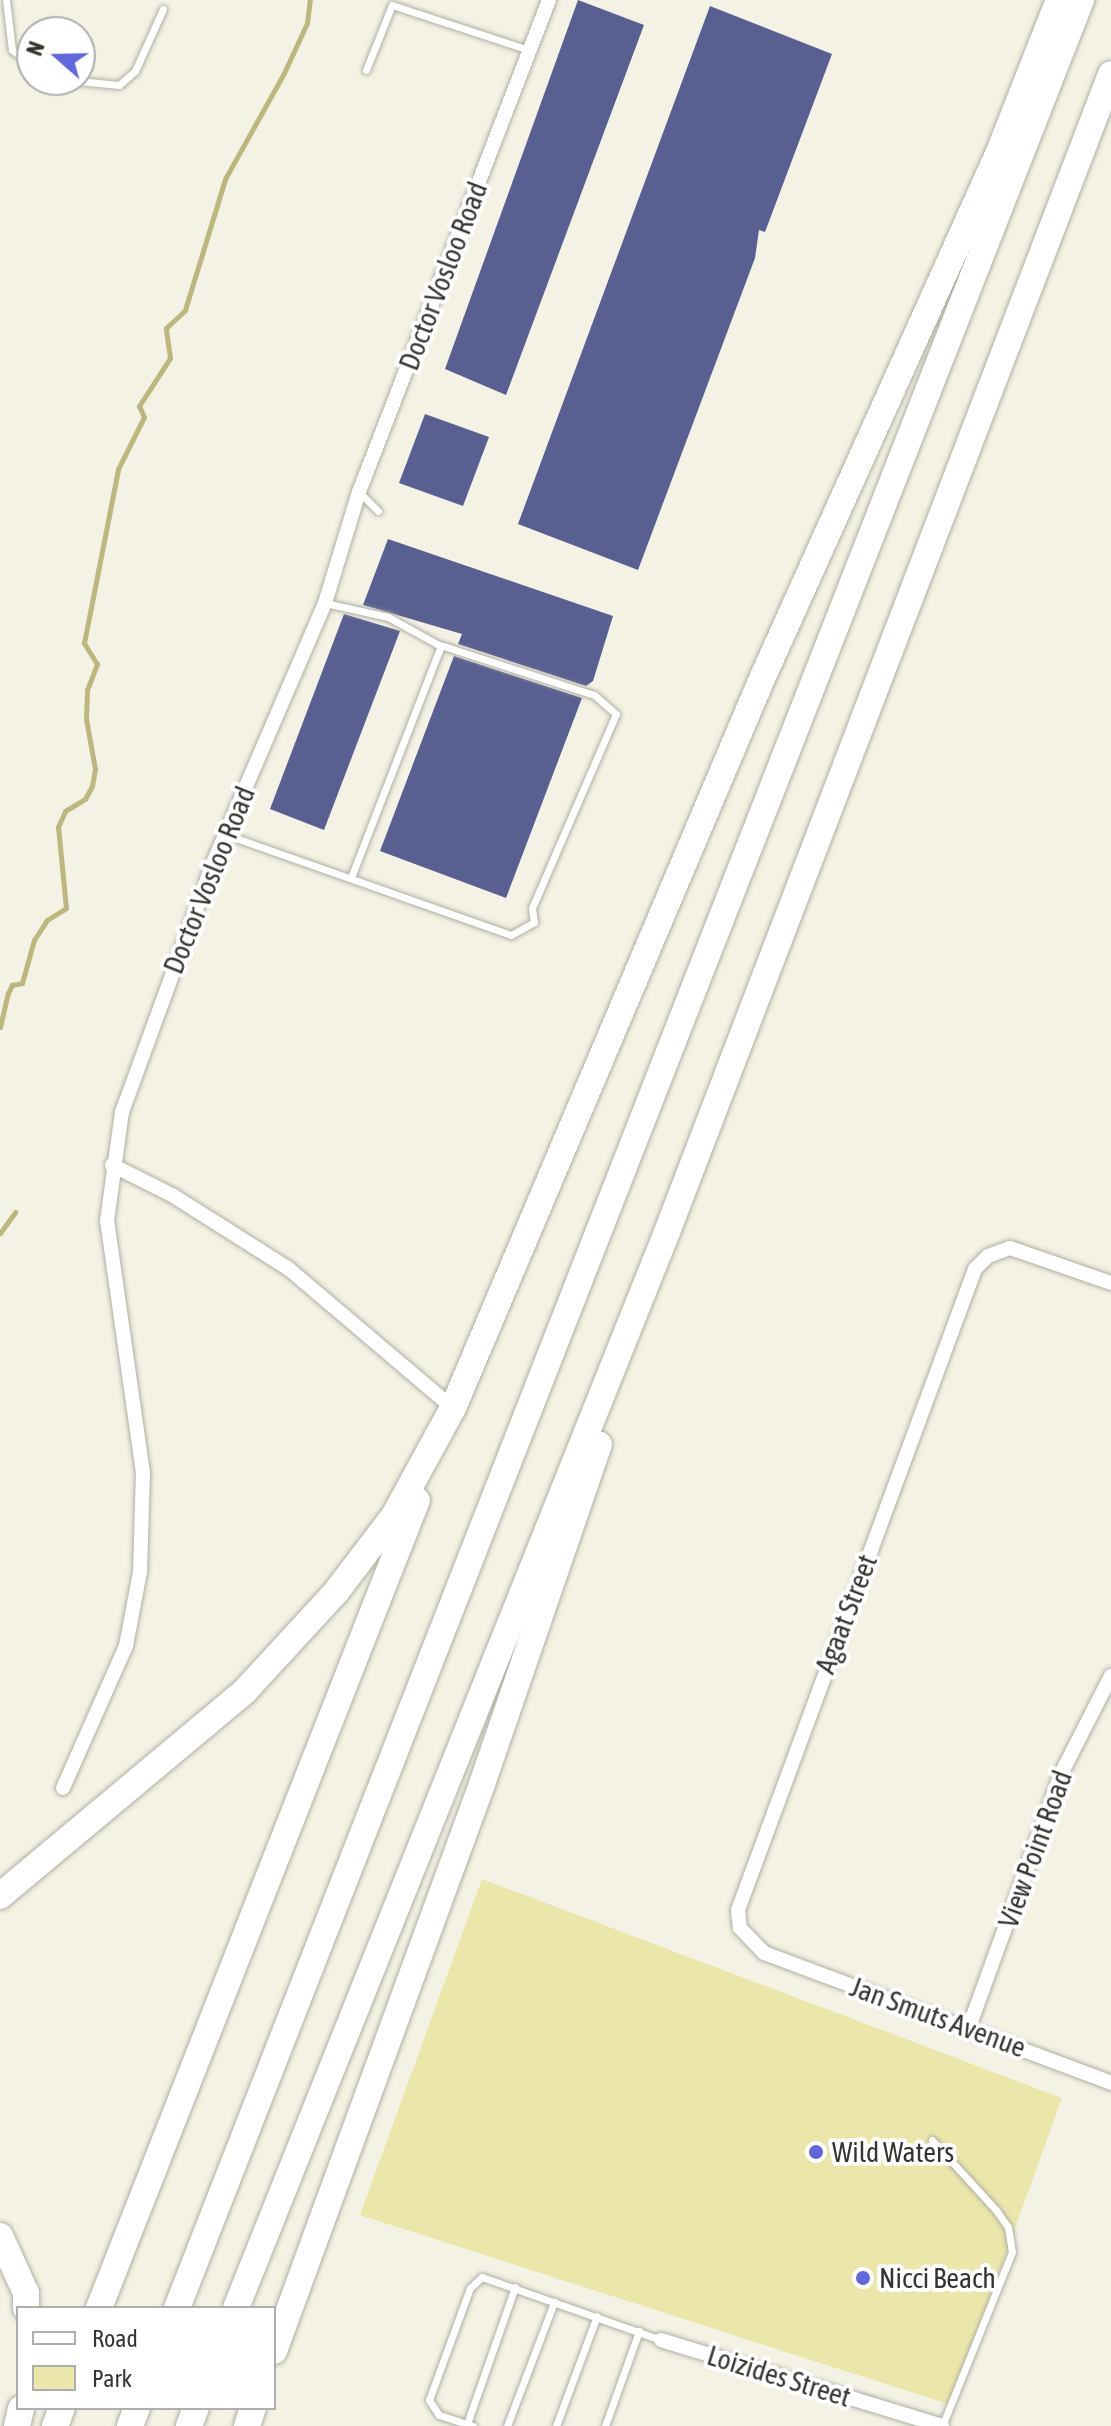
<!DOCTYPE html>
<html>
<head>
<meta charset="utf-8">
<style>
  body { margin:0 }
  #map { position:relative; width:1111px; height:2426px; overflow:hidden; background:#f3f2e5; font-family:"Asap Condensed",sans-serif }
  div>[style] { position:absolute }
  .green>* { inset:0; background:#ebe7ab }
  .stream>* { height:5px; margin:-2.5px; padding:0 2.5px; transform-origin:2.5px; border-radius:2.5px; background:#bbb77d }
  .building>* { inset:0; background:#596091 }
  .roads { filter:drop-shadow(0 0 2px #afafa2) drop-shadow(0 0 2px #afafa2) }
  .service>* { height:7px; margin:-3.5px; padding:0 3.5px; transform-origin:3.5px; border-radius:3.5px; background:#fff }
  .minor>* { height:14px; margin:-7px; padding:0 7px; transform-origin:7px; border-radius:7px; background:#fff }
  .motorway>* { height:26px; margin:-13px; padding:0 13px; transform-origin:13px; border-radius:13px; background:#fff }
  .dots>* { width:22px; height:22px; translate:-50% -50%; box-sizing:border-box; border:4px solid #fff; border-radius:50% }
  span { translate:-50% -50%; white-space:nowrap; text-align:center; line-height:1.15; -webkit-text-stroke:8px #fff; paint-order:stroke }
  .street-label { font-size:28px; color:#353530 }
  .poi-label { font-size:28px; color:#353530 }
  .left { translate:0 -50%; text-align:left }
  .legend { position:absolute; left:16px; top:2306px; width:260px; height:104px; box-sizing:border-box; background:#fff; border:2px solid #aeaeac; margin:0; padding:10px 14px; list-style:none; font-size:24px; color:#353530 }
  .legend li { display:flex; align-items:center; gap:16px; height:40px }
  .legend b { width:40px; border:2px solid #aeaeac }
  .north { position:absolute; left:16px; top:16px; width:80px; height:80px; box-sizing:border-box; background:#fff; border:2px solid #aeaeac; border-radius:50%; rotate:290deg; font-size:22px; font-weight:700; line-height:32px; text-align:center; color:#353530 }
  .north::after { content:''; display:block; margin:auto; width:28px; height:36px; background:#6167df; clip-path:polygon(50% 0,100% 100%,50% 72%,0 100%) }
</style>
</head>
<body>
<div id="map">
  <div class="green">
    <i style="clip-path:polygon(482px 1879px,1062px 2098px,951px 2405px,360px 2215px)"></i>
  </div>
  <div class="stream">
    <i style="left:0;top:1027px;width:35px;rotate:-77deg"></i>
    <i style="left:8px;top:993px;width:9px;rotate:-63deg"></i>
    <i style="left:12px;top:985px;width:10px;rotate:-11deg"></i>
    <i style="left:22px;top:983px;width:45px;rotate:-74.4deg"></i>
    <i style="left:34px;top:940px;width:24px;rotate:-57deg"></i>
    <i style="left:47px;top:920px;width:22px;rotate:-32deg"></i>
    <i style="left:66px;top:908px;width:81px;rotate:-95.6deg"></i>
    <i style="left:58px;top:827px;width:17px;rotate:-66deg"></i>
    <i style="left:65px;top:811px;width:23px;rotate:-31deg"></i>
    <i style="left:85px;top:799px;width:15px;rotate:-62deg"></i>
    <i style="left:92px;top:786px;width:17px;rotate:-80deg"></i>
    <i style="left:95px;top:769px;width:51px;rotate:-100.2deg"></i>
    <i style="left:86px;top:719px;width:29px;rotate:-88deg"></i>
    <i style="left:87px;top:690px;width:28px;rotate:-69deg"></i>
    <i style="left:97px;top:664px;width:25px;rotate:-122deg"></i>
    <i style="left:84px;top:643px;width:177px;rotate:-78.9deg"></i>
    <i style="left:118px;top:469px;width:58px;rotate:-63.4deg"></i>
    <i style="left:144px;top:417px;width:12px;rotate:-114deg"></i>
    <i style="left:139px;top:406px;width:57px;rotate:-57.1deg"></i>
    <i style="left:170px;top:358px;width:30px;rotate:-98deg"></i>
    <i style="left:166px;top:328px;width:26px;rotate:-43deg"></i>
    <i style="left:185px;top:310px;width:137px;rotate:-73deg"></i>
    <i style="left:225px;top:179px;width:121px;rotate:-60.9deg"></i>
    <i style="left:284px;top:73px;width:55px;rotate:-65.3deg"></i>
    <i style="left:307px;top:23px;width:23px;rotate:-83deg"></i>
    <i style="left:0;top:1233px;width:26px;rotate:-54deg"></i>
  </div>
  <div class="building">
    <i style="clip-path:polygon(578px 0,644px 25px,506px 395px,445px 369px)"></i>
    <i style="clip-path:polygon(710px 6px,832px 54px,765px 232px,759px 230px,755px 258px,638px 570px,518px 524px)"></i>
    <i style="clip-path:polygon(425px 414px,489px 437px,463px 506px,399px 483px)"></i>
    <i style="clip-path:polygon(388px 539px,613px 616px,593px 681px,586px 686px,458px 644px,462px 634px,363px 605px)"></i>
    <i style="clip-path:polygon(344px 614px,400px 631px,324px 830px,270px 809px)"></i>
    <i style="clip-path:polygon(454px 656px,582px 698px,506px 898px,380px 851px)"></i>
  </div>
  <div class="roads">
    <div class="service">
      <i style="left:6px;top:0;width:50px;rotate:83.2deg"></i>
      <i style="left:12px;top:50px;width:25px;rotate:37deg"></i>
      <i style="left:366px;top:70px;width:70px;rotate:-68.2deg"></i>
      <i style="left:392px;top:5px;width:144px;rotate:18.2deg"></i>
      <i style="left:68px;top:80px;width:51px;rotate:5.6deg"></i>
      <i style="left:119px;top:85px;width:21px;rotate:-41deg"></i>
      <i style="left:135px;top:71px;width:68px;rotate:-65.7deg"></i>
      <i style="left:359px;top:492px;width:27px;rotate:45deg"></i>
      <i style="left:227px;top:835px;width:301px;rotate:19.4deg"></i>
      <i style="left:511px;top:935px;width:26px;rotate:-29deg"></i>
      <i style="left:534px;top:922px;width:14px;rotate:-98deg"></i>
      <i style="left:532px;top:908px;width:211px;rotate:-66.6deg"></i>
      <i style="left:616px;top:714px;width:29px;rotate:-139deg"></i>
      <i style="left:594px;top:695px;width:165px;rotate:-162deg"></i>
      <i style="left:437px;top:644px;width:56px;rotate:-151.1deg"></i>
      <i style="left:388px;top:617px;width:65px;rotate:-167.5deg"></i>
      <i style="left:352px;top:875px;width:246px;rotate:-68.8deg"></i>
      <i style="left:932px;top:2140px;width:95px;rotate:47.6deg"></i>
      <i style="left:996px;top:2210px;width:21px;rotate:55deg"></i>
      <i style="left:1008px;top:2227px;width:25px;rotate:81deg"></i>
      <i style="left:1012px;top:2252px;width:188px;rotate:111.9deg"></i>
      <i style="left:467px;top:2424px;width:145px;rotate:-70.7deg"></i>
      <i style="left:473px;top:2426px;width:36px;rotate:-162deg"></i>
      <i style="left:439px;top:2415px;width:18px;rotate:-124deg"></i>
      <i style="left:429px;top:2400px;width:119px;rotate:-69.9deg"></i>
      <i style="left:470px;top:2288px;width:16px;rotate:-43deg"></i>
      <i style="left:482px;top:2277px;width:190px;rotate:19.4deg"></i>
      <i style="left:507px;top:2426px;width:133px;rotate:-69.2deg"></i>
      <i style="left:556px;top:2426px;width:117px;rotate:-69.6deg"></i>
      <i style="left:605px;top:2426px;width:101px;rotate:-70.3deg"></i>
    </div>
    <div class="minor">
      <i style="left:112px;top:1165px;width:67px;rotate:26.6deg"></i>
      <i style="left:172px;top:1195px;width:138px;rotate:32.3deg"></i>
      <i style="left:289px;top:1269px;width:215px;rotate:40.3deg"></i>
      <i style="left:1111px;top:1283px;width:107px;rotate:-160.9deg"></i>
      <i style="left:1010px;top:1248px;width:23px;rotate:160deg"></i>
      <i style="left:988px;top:1256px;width:18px;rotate:135deg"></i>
      <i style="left:975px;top:1269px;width:683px;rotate:110.29deg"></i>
      <i style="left:738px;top:1910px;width:18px;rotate:84deg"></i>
      <i style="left:740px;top:1928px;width:35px;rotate:46deg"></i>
      <i style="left:764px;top:1953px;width:371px;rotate:20.5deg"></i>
      <i style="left:63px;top:1788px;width:155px;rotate:-66.1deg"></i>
      <i style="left:126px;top:1646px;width:75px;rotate:-79.3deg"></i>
      <i style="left:140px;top:1572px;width:99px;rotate:-88.3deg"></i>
      <i style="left:143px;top:1473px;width:255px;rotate:-98.1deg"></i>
      <i style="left:107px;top:1221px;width:110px;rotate:-82.2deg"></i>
      <i style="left:122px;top:1112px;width:265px;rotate:-69.9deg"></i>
      <i style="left:213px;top:863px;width:283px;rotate:-66.7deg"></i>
      <i style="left:325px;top:603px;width:116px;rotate:-73deg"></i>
      <i style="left:359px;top:492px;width:527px;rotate:-68.88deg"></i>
      <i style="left:969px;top:2027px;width:271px;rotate:-70deg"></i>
      <i style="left:1062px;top:1772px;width:108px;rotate:-63deg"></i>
      <i style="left:661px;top:2340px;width:294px;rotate:17deg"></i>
    </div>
    <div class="motorway">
      <i style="left:0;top:1896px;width:319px;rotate:-39.9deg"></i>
      <i style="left:245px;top:1691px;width:134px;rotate:-47.4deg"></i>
      <i style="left:336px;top:1592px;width:96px;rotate:-52.7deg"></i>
      <i style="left:394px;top:1516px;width:123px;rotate:-61.4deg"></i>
      <i style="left:453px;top:1408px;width:790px;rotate:-67.04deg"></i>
      <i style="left:761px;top:681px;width:580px;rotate:-65.78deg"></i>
      <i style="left:999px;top:152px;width:163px;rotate:-68.5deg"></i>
      <i style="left:0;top:2236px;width:63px;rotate:65.5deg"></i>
      <i style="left:26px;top:2293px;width:15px;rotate:90deg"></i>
      <i style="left:99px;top:2308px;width:868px;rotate:-68.52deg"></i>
      <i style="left:177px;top:2308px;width:2479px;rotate:-68.61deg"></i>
      <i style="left:236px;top:2308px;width:1159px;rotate:-68.17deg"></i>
      <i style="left:667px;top:1232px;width:1240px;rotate:-69.02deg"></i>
      <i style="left:274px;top:2351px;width:604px;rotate:-69.85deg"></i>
      <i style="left:482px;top:1784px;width:359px;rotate:-71deg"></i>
      <i style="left:17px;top:2426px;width:18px;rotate:-77deg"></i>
      <i style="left:55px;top:2426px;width:19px;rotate:-69deg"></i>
      <i style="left:130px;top:2426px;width:19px;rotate:-69deg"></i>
      <i style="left:189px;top:2426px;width:19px;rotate:-69deg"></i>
      <i style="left:247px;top:2426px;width:19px;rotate:-72deg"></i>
    </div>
  </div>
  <div class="dots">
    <i style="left:816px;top:2152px;background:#6167df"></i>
    <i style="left:863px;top:2278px;background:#6167df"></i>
  </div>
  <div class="street-label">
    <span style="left:443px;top:276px;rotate:-69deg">Doctor Vosloo Road</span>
    <span style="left:209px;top:880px;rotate:-68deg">Doctor Vosloo Road</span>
    <span style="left:846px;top:1614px;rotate:-69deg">Agaat Street</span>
    <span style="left:1035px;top:1849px;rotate:-70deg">View Point Road</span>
    <span style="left:938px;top:2017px;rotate:20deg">Jan Smuts Avenue</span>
    <span style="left:779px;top:2376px;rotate:17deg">Loizides Street</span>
  </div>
  <div class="poi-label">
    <span class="left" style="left:832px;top:2152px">Wild Waters</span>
    <span class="left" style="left:879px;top:2278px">Nicci Beach</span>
  </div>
  <ul class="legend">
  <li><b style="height:10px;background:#fff"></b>Road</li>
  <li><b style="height:22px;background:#ebe7ab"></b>Park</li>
  </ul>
  <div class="north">N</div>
</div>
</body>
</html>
